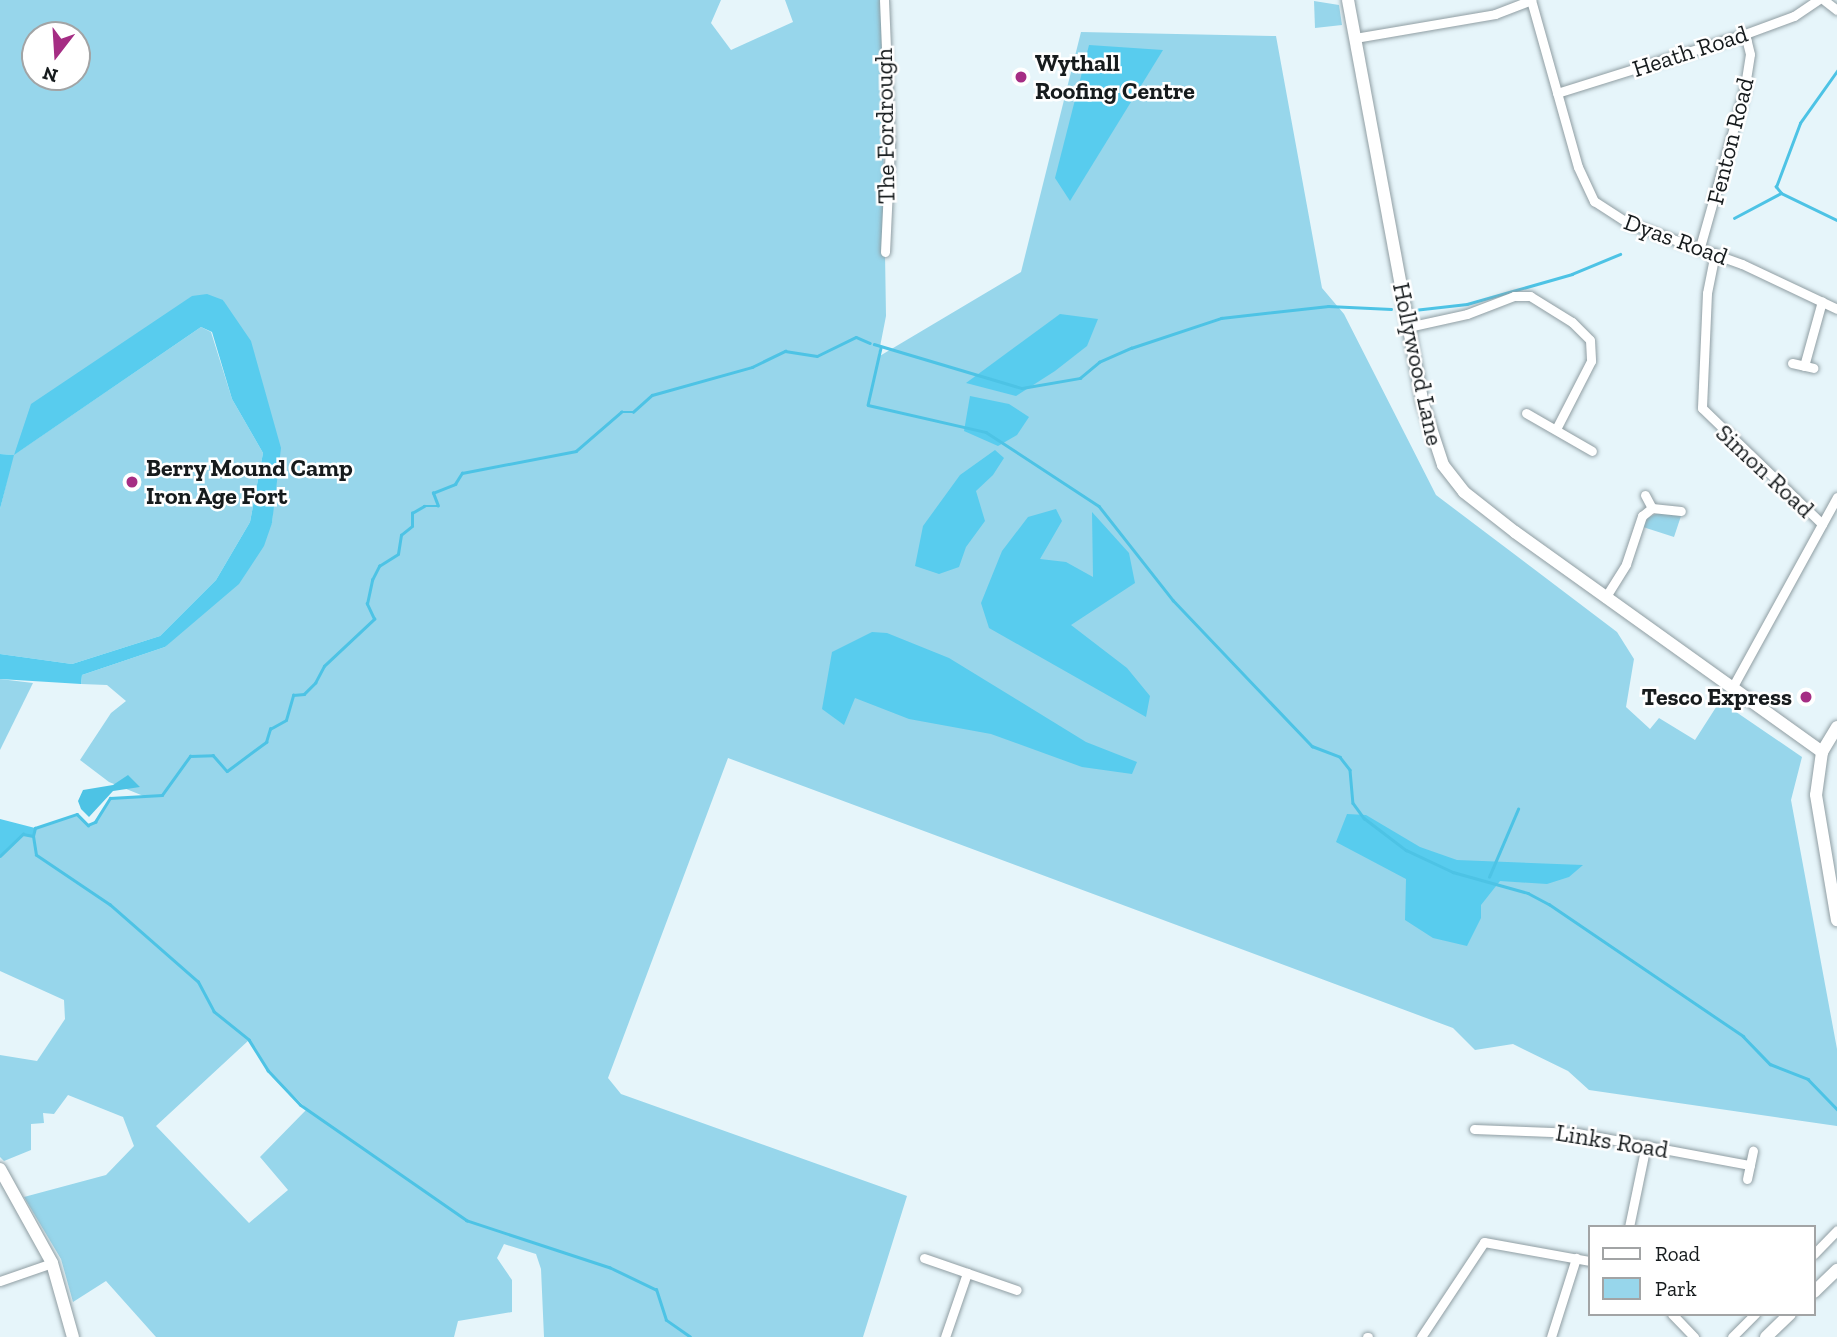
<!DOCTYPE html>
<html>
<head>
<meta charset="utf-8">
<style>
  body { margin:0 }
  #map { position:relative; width:1837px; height:1337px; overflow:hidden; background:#e6f5fa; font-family:"Zilla Slab",serif }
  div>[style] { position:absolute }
  .green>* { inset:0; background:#97d6eb }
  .forest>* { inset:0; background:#58ccee }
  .water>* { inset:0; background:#4dc3e5 }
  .stream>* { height:2.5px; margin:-1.25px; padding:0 1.25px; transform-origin:1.25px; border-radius:1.25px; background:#4dc3e5 }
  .roads { filter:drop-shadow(0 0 2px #909ea3) drop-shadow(0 0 2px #909ea3) }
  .street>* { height:9px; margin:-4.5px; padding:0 4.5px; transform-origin:4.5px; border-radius:4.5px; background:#fff }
  .secondary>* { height:12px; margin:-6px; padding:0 6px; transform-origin:6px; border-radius:6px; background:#fff }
  .dots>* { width:19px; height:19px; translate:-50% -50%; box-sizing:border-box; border:4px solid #fff; border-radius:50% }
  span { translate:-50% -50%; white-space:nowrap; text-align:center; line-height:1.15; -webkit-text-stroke:5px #fff; paint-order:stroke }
  .street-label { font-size:24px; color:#161b1d }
  .poi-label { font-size:24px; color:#161b1d; font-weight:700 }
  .left { translate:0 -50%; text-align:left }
  .right { translate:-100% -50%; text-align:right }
  .legend { position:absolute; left:1588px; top:1225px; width:228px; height:91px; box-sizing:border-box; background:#fff; border:2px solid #a2a4a5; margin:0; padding:9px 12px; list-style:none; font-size:21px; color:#161b1d }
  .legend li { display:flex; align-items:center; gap:14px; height:35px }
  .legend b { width:35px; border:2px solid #a2a4a5 }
  .north { position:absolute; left:21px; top:21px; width:70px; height:70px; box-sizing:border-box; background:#fff; border:2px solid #a2a4a5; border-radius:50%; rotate:197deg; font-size:19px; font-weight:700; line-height:28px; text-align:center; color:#161b1d }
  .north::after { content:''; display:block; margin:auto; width:24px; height:32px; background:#a52d84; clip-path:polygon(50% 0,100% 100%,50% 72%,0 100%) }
</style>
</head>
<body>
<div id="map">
  <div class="green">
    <i style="clip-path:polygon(evenodd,0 0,721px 0,711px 23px,731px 50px,793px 22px,785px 0,881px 0,886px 316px,878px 357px,1021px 272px,1081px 32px,1276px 36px,1322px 288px,1344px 314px,1436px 495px,1617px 632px,1634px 659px,1626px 707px,1650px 729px,1659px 718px,1695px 740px,1720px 701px,1802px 757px,1791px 800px,1837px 1049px,1837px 1126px,1589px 1090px,1568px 1071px,1513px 1044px,1475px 1050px,1453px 1028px,728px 758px,608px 1078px,621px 1094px,907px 1196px,863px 1337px,544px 1337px,541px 1269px,536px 1254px,504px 1244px,497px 1258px,512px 1280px,512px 1312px,458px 1321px,454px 1337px,156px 1337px,106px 1281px,73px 1302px,61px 1259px,24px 1197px,106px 1175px,134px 1146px,123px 1117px,68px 1095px,54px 1114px,43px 1113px,44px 1123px,31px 1124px,31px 1150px,4px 1161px,0 1157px,0 1055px,37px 1061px,65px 1019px,64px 1000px,0 971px,0 856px,23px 834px,33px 836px,35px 828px,77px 814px,88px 825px,95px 822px,110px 798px,146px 797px,109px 782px,80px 760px,111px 713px,126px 701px,107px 685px,81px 684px,82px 675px,165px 647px,272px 523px,276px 471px,223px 300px,15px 454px,201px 327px,211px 332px,232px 399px,263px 453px,250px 522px,216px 580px,160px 636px,72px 664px,0 654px,0 509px,13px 455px,0 454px,0 0,35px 35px,77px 35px,77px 77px,35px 77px,35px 35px,0 0,249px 1040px,268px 1071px,307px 1109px,260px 1157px,288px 1190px,249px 1223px,156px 1126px,249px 1040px)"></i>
    <i style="clip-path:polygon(1314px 1px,1339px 5px,1342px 25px,1315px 28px)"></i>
    <i style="clip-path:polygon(1665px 510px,1681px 516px,1674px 537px,1643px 527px,1647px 518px)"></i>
    <i style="clip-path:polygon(0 679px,33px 683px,0 750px)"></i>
  </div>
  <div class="forest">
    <i style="clip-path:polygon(1089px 45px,1163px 50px,1070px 201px,1055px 178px)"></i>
    <i style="clip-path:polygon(207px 294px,223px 300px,251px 341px,281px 448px,272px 523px,264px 546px,239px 584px,165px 647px,82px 675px,81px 684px,0 679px,0 654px,72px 664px,160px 636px,216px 580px,250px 522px,263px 453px,232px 399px,212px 332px,201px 327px,14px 455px,0 509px,0 454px,14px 455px,31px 404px,192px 296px)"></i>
    <i style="clip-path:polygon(1060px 314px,1098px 319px,1087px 346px,1055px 371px,1016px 396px,966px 383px)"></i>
    <i style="clip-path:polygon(970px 396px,1009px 404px,1029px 417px,1017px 435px,998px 446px,964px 431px)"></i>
    <i style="clip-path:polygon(995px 450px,1004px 458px,993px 475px,976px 491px,985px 521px,966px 547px,959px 567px,939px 574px,915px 566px,923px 526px,960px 475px)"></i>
    <i style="clip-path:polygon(1056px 509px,1062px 521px,1040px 559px,1066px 562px,1093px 577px,1092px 512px,1129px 553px,1135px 583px,1071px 625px,1127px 668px,1150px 696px,1146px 717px,989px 628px,981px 603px,1002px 551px,1028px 517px)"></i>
    <i style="clip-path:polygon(872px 632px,887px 633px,949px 658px,1086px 742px,1137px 762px,1132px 774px,1082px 767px,991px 734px,909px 719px,855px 698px,844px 725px,822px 709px,832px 652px)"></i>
    <i style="clip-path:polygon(1347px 814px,1366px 815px,1420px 847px,1457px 860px,1583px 865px,1569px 877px,1547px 884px,1500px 881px,1481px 905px,1481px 918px,1467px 946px,1433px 938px,1405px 920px,1406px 879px,1336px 842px)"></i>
    <i style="clip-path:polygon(0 819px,35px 828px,33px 836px,23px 835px,0 856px)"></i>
  </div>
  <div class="water">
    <i style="clip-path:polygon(128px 775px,140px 787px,113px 791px,89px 817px,81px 809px,78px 801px,83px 790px,113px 785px)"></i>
  </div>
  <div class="stream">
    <i style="left:1781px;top:193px;width:8px;rotate:-130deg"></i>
    <i style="left:1776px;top:187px;width:68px;rotate:-69.4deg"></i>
    <i style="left:1800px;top:123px;width:64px;rotate:-54.6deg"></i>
    <i style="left:1734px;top:218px;width:53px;rotate:-28deg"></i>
    <i style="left:1781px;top:193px;width:62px;rotate:25.7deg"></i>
    <i style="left:1414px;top:310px;width:53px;rotate:-6.5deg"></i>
    <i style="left:1467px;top:304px;width:109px;rotate:-15.9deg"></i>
    <i style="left:1572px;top:274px;width:52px;rotate:-22.6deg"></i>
    <i style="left:874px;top:344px;width:154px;rotate:16.6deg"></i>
    <i style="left:1022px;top:388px;width:59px;rotate:-9.8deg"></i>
    <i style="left:1080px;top:378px;width:25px;rotate:-40deg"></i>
    <i style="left:1099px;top:362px;width:35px;rotate:-24deg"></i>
    <i style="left:1131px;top:348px;width:95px;rotate:-18.4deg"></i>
    <i style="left:1221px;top:318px;width:108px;rotate:-6.4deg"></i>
    <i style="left:1328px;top:306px;width:63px;rotate:2.7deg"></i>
    <i style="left:881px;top:348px;width:58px;rotate:102.8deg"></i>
    <i style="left:868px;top:405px;width:121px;rotate:12.9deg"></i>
    <i style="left:986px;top:432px;width:135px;rotate:33.2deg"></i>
    <i style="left:1099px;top:506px;width:120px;rotate:51.8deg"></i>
    <i style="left:1173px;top:600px;width:202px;rotate:46.4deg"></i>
    <i style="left:1312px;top:746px;width:30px;rotate:21deg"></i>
    <i style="left:1340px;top:757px;width:16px;rotate:52deg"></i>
    <i style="left:1350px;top:770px;width:33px;rotate:85deg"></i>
    <i style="left:1353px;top:803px;width:19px;rotate:54deg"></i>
    <i style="left:1364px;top:818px;width:53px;rotate:37.3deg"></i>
    <i style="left:1406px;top:850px;width:52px;rotate:25.1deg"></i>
    <i style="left:1453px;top:872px;width:78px;rotate:15.6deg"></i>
    <i style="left:1528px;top:893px;width:24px;rotate:28deg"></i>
    <i style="left:1549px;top:904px;width:235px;rotate:34.2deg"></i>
    <i style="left:1743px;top:1036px;width:39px;rotate:46deg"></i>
    <i style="left:1770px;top:1064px;width:41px;rotate:21.5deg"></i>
    <i style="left:1808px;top:1079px;width:42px;rotate:46deg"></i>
    <i style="left:0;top:856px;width:32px;rotate:-44deg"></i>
    <i style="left:23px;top:834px;width:10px;rotate:11deg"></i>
    <i style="left:1489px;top:877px;width:74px;rotate:-66.9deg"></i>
    <i style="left:690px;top:1337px;width:29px;rotate:-145deg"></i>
    <i style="left:666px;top:1320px;width:32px;rotate:-108deg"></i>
    <i style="left:656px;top:1290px;width:51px;rotate:-154.4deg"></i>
    <i style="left:610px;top:1268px;width:151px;rotate:-161.8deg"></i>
    <i style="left:467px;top:1221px;width:203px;rotate:-145.2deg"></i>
    <i style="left:300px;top:1105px;width:47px;rotate:-133.3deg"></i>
    <i style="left:268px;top:1071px;width:36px;rotate:-122deg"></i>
    <i style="left:249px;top:1040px;width:45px;rotate:-141.3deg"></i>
    <i style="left:214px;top:1012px;width:34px;rotate:-118deg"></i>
    <i style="left:198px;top:982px;width:117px;rotate:-138.8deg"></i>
    <i style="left:110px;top:905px;width:89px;rotate:-146deg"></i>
    <i style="left:36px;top:855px;width:19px;rotate:-99deg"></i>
    <i style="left:33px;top:836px;width:8px;rotate:-76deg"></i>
    <i style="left:35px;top:828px;width:44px;rotate:-18.4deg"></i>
    <i style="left:77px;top:814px;width:16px;rotate:45deg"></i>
    <i style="left:88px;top:825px;width:8px;rotate:-23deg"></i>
    <i style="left:95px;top:822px;width:28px;rotate:-58deg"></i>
    <i style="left:110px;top:798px;width:52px;rotate:-3.3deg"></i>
    <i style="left:162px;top:795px;width:48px;rotate:-54.3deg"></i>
    <i style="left:190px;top:756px;width:23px;rotate:-2deg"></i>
    <i style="left:213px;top:755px;width:21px;rotate:49deg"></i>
    <i style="left:227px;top:771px;width:49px;rotate:-36.6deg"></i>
    <i style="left:266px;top:742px;width:14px;rotate:-73deg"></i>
    <i style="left:270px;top:729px;width:18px;rotate:-29deg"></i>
    <i style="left:286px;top:720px;width:26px;rotate:-74deg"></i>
    <i style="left:293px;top:695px;width:11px;rotate:-5deg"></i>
    <i style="left:304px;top:694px;width:16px;rotate:-45deg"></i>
    <i style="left:315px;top:683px;width:19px;rotate:-62deg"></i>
    <i style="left:324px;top:666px;width:69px;rotate:-43.2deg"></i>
    <i style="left:374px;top:619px;width:17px;rotate:-115deg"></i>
    <i style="left:367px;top:604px;width:25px;rotate:-78deg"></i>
    <i style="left:372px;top:580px;width:16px;rotate:-63deg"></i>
    <i style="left:379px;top:566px;width:22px;rotate:-32deg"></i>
    <i style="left:398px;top:554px;width:19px;rotate:-81deg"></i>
    <i style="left:401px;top:535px;width:14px;rotate:-39deg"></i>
    <i style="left:412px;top:526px;width:13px;rotate:-90deg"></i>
    <i style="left:412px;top:513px;width:14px;rotate:-30deg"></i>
    <i style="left:424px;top:506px;width:14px"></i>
    <i style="left:438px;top:506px;width:14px;rotate:-111deg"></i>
    <i style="left:433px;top:493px;width:24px;rotate:-22deg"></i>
    <i style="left:455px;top:484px;width:13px;rotate:-58deg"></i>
    <i style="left:462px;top:473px;width:116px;rotate:-10.9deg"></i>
    <i style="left:576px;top:451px;width:60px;rotate:-40.9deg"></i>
    <i style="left:621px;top:412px;width:12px"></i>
    <i style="left:633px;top:412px;width:25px;rotate:-42deg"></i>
    <i style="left:652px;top:395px;width:104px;rotate:-15.6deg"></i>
    <i style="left:752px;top:367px;width:37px;rotate:-26deg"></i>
    <i style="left:785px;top:351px;width:32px;rotate:9deg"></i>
    <i style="left:817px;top:356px;width:43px;rotate:-26deg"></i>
    <i style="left:856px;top:337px;width:15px;rotate:23deg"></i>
  </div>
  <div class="roads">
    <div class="street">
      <i style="left:884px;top:0;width:146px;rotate:87.6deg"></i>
      <i style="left:890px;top:146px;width:106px;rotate:92.7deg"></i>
      <i style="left:1824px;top:0;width:16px;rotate:38deg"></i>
      <i style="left:1355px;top:38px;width:142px;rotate:-9.7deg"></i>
      <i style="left:1495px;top:14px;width:39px;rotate:-21deg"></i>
      <i style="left:1531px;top:0;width:173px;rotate:74.3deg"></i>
      <i style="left:1578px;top:167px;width:38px;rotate:65deg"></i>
      <i style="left:1594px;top:201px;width:40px;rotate:32.9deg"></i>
      <i style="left:1628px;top:223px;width:121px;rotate:19.8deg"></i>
      <i style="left:1742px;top:264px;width:105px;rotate:25.3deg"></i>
      <i style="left:1557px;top:93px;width:197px;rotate:-17.4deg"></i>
      <i style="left:1745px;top:34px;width:52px;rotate:-20.2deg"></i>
      <i style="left:1794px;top:16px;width:29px;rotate:-34deg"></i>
      <i style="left:1700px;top:247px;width:161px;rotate:-74.2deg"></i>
      <i style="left:1744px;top:92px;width:38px;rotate:-81deg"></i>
      <i style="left:1750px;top:54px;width:21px;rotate:-104deg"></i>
      <i style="left:1715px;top:253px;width:41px;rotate:101.3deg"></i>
      <i style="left:1707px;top:293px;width:115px;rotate:92.5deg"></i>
      <i style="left:1702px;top:408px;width:167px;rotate:44deg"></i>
      <i style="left:1408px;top:327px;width:60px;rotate:-12.4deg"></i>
      <i style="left:1467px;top:314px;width:50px;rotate:-21deg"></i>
      <i style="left:1514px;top:296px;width:16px"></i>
      <i style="left:1530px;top:296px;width:49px;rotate:31.8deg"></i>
      <i style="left:1572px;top:322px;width:25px;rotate:45deg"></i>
      <i style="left:1590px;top:340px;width:21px;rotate:87deg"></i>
      <i style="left:1591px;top:361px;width:76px;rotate:117.2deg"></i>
      <i style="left:1792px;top:363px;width:22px;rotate:13deg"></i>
      <i style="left:1804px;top:366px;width:67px;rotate:-74.5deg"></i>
      <i style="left:1526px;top:413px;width:76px;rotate:29.9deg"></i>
      <i style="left:1645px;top:495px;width:15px;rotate:62deg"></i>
      <i style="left:1605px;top:598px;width:40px;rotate:-58deg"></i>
      <i style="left:1626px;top:564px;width:51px;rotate:-71.6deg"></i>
      <i style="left:1642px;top:516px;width:13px;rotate:-39deg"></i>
      <i style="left:1652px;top:508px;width:29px;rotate:6deg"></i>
      <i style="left:1732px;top:688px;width:218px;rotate:-61.2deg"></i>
      <i style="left:1474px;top:1129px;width:103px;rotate:2.2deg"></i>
      <i style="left:1577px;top:1133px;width:176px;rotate:10.5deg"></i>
      <i style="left:1747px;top:1179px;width:29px;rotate:-78deg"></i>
      <i style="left:1629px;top:1227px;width:84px;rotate:-78.3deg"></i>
      <i style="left:1814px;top:1254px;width:33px;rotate:-46deg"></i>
      <i style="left:924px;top:1258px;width:98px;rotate:19deg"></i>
      <i style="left:0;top:1281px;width:55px;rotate:-19.1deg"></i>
      <i style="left:1672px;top:1314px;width:32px;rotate:46deg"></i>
      <i style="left:945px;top:1337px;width:68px;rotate:-71deg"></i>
      <i style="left:1367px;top:1337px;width:1px"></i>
      <i style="left:1421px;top:1337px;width:114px;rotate:-56.4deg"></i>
      <i style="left:1484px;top:1242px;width:108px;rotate:10.2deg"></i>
      <i style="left:1551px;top:1337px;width:83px;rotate:-72.4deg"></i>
      <i style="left:1732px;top:1337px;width:33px;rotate:-45deg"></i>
    </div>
    <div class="secondary">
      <i style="left:1348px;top:0;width:408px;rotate:79.5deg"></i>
      <i style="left:1422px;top:401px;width:67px;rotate:71.8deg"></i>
      <i style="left:1443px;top:465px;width:34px;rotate:52deg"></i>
      <i style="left:1464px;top:492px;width:65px;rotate:38.1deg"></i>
      <i style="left:1515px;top:532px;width:378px;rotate:35.6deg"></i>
      <i style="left:1837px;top:727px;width:29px;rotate:121deg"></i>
      <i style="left:1822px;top:752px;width:43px;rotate:97.9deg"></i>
      <i style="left:1816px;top:795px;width:127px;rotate:80.5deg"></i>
      <i style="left:0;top:1169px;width:107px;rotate:61deg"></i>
      <i style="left:52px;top:1263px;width:77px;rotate:74.2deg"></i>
      <i style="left:1814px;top:1292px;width:32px;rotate:-44deg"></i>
      <i style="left:1766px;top:1337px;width:33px;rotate:-44deg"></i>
    </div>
  </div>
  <div class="dots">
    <i style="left:1021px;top:77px;background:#a52d84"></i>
    <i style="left:132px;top:482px;background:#a52d84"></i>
    <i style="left:1806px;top:697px;background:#a52d84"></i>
  </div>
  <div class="street-label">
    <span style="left:1690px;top:51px;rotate:-18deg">Heath Road</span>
    <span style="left:885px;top:126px;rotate:-91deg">The Fordrough</span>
    <span style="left:1730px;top:141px;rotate:-76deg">Fenton Road</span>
    <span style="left:1676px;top:239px;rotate:20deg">Dyas Road</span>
    <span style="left:1418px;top:364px;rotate:78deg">Hollywood Lane</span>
    <span style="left:1765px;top:471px;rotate:43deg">Simon Road</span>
    <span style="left:1612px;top:1141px;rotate:9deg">Links Road</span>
  </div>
  <div class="poi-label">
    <span class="left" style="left:1035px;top:77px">Wythall<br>Roofing Centre</span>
    <span class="left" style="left:146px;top:482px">Berry Mound Camp<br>Iron Age Fort</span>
    <span class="right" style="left:1792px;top:697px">Tesco Express</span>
  </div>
  <ul class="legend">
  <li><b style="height:9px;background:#fff"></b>Road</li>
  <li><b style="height:19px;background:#97d6eb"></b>Park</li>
  </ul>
  <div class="north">N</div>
</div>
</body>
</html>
